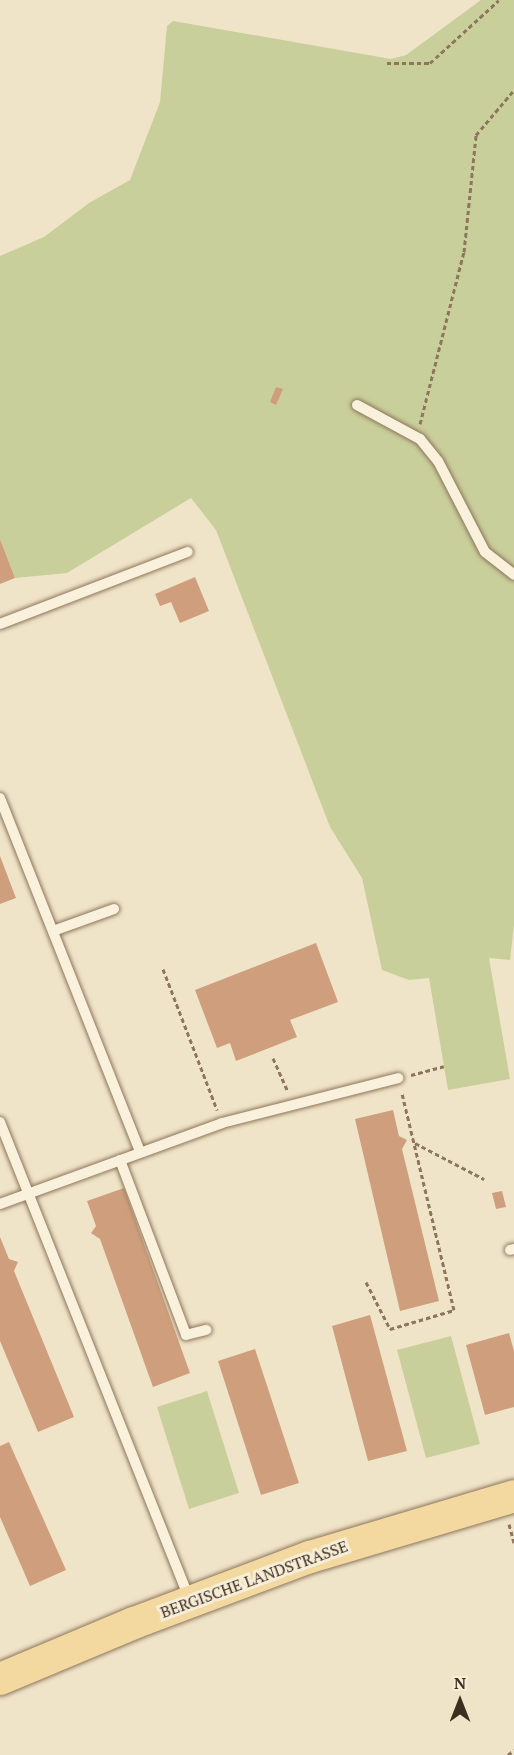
<!DOCTYPE html>
<html>
<head>
<meta charset="utf-8">
<style>
  body { margin:0 }
  #map { position:relative; width:514px; height:1755px; overflow:hidden; background:#f0e4c8; font-family:"PT Serif",serif }
  div>[style] { position:absolute }
  .green>* { inset:0; background:#c9cf9b }
  .building>* { inset:0; background:#cf9f7d }
  .path>* { height:3px; margin-top:-1.5px; transform-origin:0; background:repeating-linear-gradient(90deg,#8d765c 0 4.5px,transparent 0 7.5px) }
  .roads { filter:drop-shadow(0 0 2px #8d765c) drop-shadow(0 0 2px #8d765c) }
  .lane>* { height:10px; margin:-5px; padding:0 5px; transform-origin:5px; border-radius:5px; background:#faf1dc }
  .primary>* { height:32px; margin:-16px; padding:0 16px; transform-origin:16px; border-radius:16px; background:#f3d9a0 }
  span { translate:-50% -50%; white-space:nowrap; text-align:center; line-height:1.15; -webkit-text-stroke:6px #f7eed8; paint-order:stroke }
  .street-label { font-size:16px; color:#3d2e20 }
  .north { position:absolute; left:430px; top:1671px; width:60px; height:60px; -webkit-text-stroke:4px #f7eed8; paint-order:stroke; rotate:0deg; font-size:16px; font-weight:700; line-height:24px; text-align:center; color:#3d2e20 }
  .north::after { content:''; display:block; margin:auto; width:21px; height:27px; background:#3d2e20; clip-path:polygon(50% 0,100% 100%,50% 72%,0 100%) }
</style>
</head>
<body>
<div id="map">
  <div class="green">
    <i style="clip-path:polygon(481px 0,514px 0,514px 573px,496px 560px,460px 503px,470px 535px,492px 563px,514px 576px,514px 925px,510px 960px,489px 958px,510px 1079px,448px 1090px,429px 978px,409px 980px,382px 970px,362px 878px,330px 827px,216px 530px,191px 498px,67px 573px,15px 578px,0 539px,0 256px,44px 237px,89px 203px,130px 180px,160px 102px,167px 26px,173px 21px,391px 59px,406px 55px)"></i>
    <i style="clip-path:polygon(451px 1336px,480px 1444px,426px 1458px,397px 1350px)"></i>
    <i style="clip-path:polygon(207px 1391px,239px 1493px,189px 1509px,157px 1407px)"></i>
  </div>
  <div class="building">
    <i style="clip-path:polygon(276px 387px,283px 389px,276px 405px,270px 402px)"></i>
    <i style="clip-path:polygon(0 539px,15px 578px,0 584px)"></i>
    <i style="clip-path:polygon(195px 577px,209px 611px,180px 623px,171px 602px,160px 606px,155px 594px)"></i>
    <i style="clip-path:polygon(0 856px,16px 898px,0 904px)"></i>
    <i style="clip-path:polygon(316px 943px,338px 1002px,290px 1020px,297px 1037px,236px 1061px,230px 1043px,217px 1048px,195px 990px)"></i>
    <i style="clip-path:polygon(393px 1110px,399px 1136px,407px 1140px,402px 1149px,439px 1301px,400px 1311px,355px 1119px)"></i>
    <i style="clip-path:polygon(124px 1188px,190px 1373px,153px 1387px,100px 1239px,91px 1233px,96px 1226px,87px 1201px)"></i>
    <i style="clip-path:polygon(502px 1191px,506px 1207px,496px 1209px,492px 1193px)"></i>
    <i style="clip-path:polygon(0 1237px,9px 1259px,18px 1262px,14px 1271px,74px 1417px,38px 1432px,0 1341px)"></i>
    <i style="clip-path:polygon(370px 1315px,407px 1451px,368px 1461px,332px 1326px)"></i>
    <i style="clip-path:polygon(509px 1333px,514px 1351px,514px 1407px,485px 1415px,466px 1345px)"></i>
    <i style="clip-path:polygon(255px 1349px,299px 1483px,261px 1495px,218px 1361px)"></i>
    <i style="clip-path:polygon(9px 1442px,66px 1570px,30px 1586px,0 1517px,0 1446px)"></i>
  </div>
  <div class="path">
    <i style="left:387px;top:63px;width:43px"></i>
    <i style="left:430px;top:63px;width:93px;rotate:-42.4deg"></i>
    <i style="left:420px;top:424px;width:178px;rotate:-75.7deg"></i>
    <i style="left:464px;top:252px;width:118px;rotate:-84.1deg"></i>
    <i style="left:476px;top:135px;width:59px;rotate:-49.8deg"></i>
    <i style="left:163px;top:969px;width:151px;rotate:69deg"></i>
    <i style="left:273px;top:1058px;width:37px;rotate:66deg"></i>
    <i style="left:411px;top:1075px;width:34px;rotate:-15deg"></i>
    <i style="left:415px;top:1143px;width:78px;rotate:27.6deg"></i>
    <i style="left:366px;top:1282px;width:53px;rotate:62.9deg"></i>
    <i style="left:390px;top:1329px;width:67px;rotate:-16.5deg"></i>
    <i style="left:454px;top:1310px;width:223px;rotate:-103.5deg"></i>
    <i style="left:509px;top:1524px;width:20px;rotate:75deg"></i>
    <i style="left:508px;top:1755px;width:8px;rotate:-40deg"></i>
  </div>
  <div class="roads">
    <div class="lane">
      <i style="left:357px;top:405px;width:72px;rotate:28.4deg"></i>
      <i style="left:420px;top:439px;width:28px;rotate:51deg"></i>
      <i style="left:438px;top:461px;width:102px;rotate:62.7deg"></i>
      <i style="left:485px;top:552px;width:37px;rotate:38deg"></i>
      <i style="left:0;top:624px;width:201px;rotate:-21deg"></i>
      <i style="left:0;top:798px;width:381px;rotate:68.4deg"></i>
      <i style="left:53px;top:931px;width:65px;rotate:-19.8deg"></i>
      <i style="left:0;top:1122px;width:512px;rotate:68.34deg"></i>
      <i style="left:120px;top:1160px;width:187px;rotate:69.3deg"></i>
      <i style="left:186px;top:1335px;width:21px;rotate:-14deg"></i>
      <i style="left:0;top:1204px;width:236px;rotate:-20deg"></i>
      <i style="left:222px;top:1123px;width:182px;rotate:-14.3deg"></i>
      <i style="left:510px;top:1250px;width:4px;rotate:-14deg"></i>
    </div>
    <div class="primary">
      <i style="left:0;top:1679px;width:145px;rotate:-22.7deg"></i>
      <i style="left:134px;top:1623px;width:188px;rotate:-20.6deg"></i>
      <i style="left:310px;top:1557px;width:213px;rotate:-16.6deg"></i>
    </div>
  </div>
  <div class="street-label">
    <span style="left:254px;top:1579px;rotate:-20deg">BERGISCHE LANDSTRASSE</span>
  </div>
  <div class="north">N</div>
</div>
</body>
</html>
